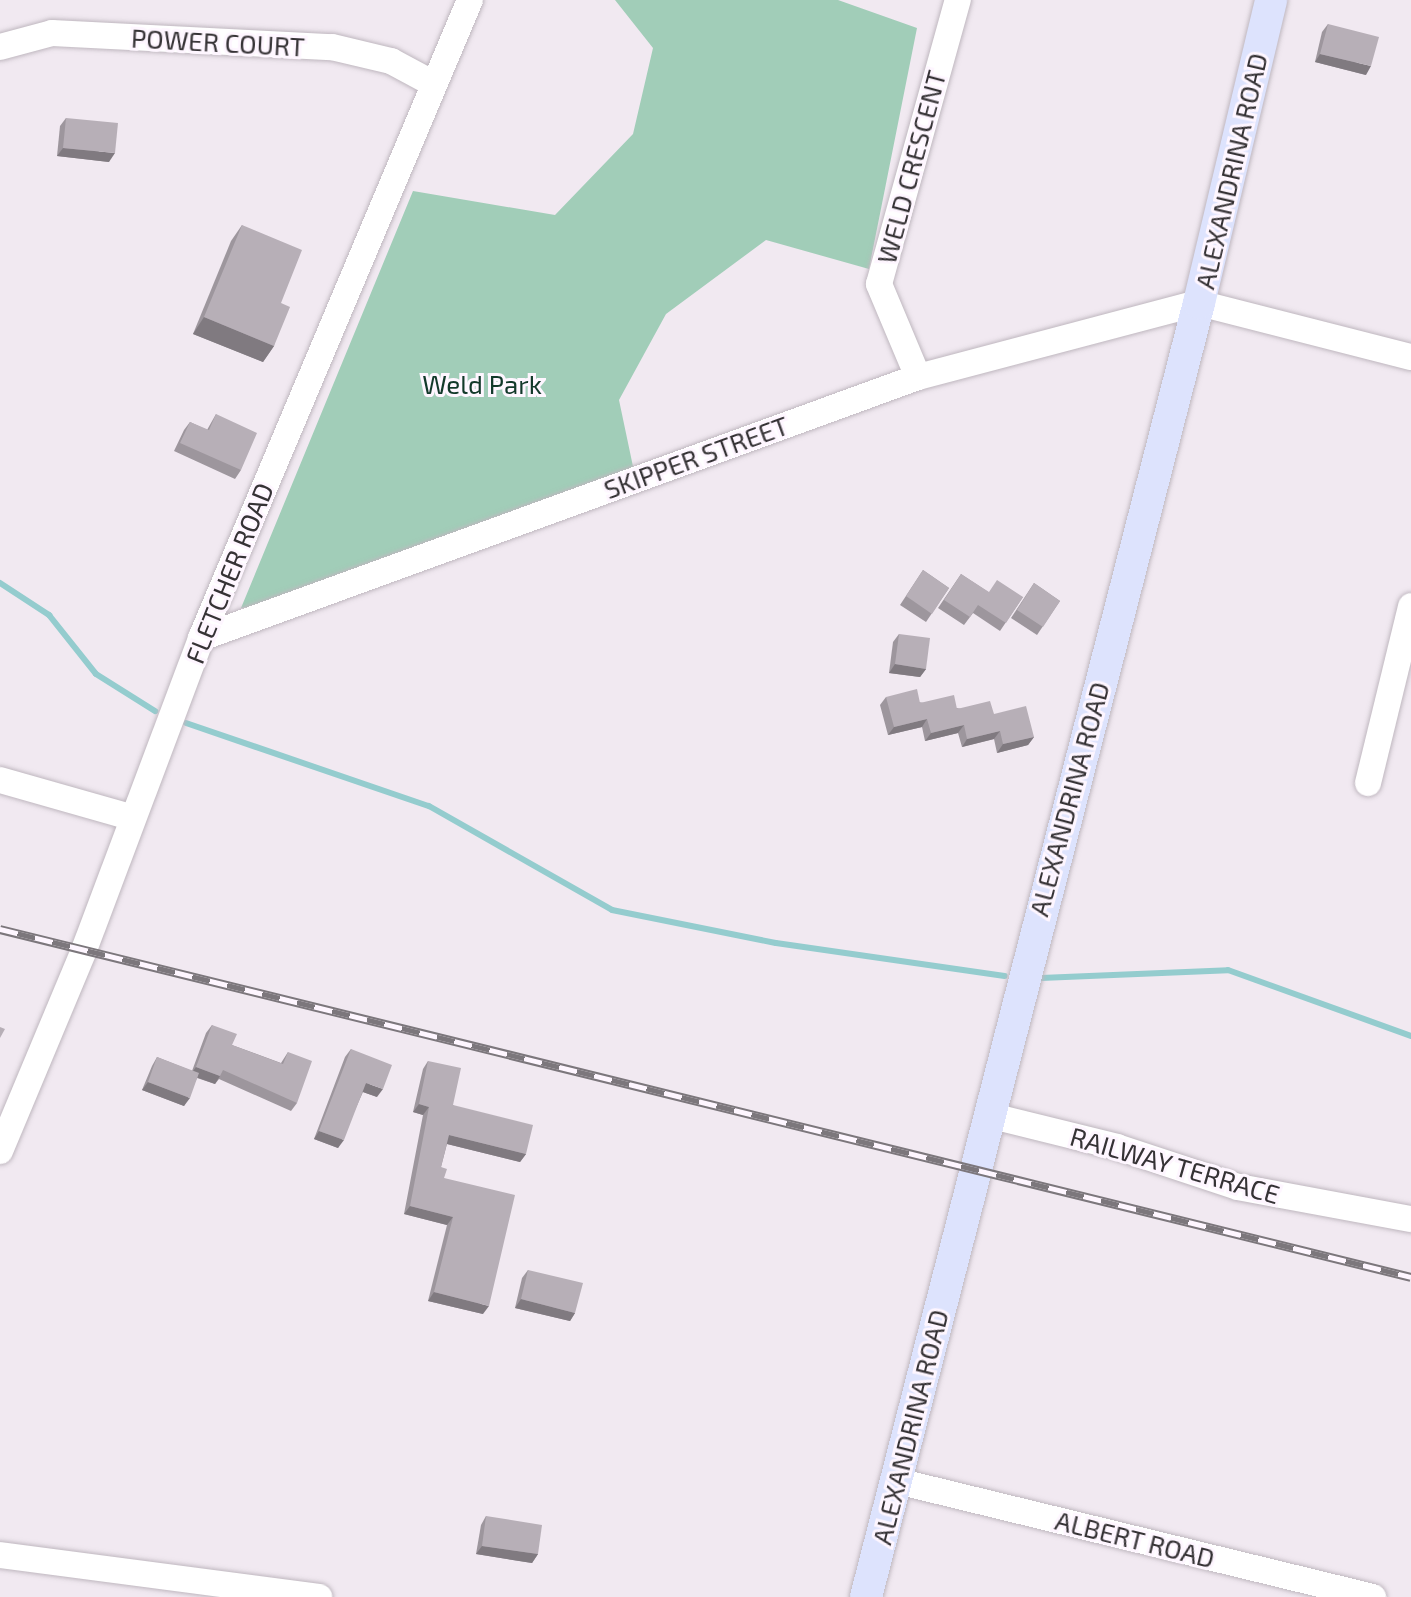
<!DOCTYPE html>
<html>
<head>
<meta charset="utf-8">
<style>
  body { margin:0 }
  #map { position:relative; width:1411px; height:1597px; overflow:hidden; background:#f1e9f1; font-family:"Exo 2",sans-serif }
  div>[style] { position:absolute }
  .green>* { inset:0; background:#a1cdb8 }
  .stream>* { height:6px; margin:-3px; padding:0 3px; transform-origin:3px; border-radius:3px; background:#94ccce }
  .roads { filter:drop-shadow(0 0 2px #bfb7bf) drop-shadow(0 0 2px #bfb7bf) }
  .minor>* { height:26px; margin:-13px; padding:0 13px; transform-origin:13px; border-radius:13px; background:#fff }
  .major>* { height:32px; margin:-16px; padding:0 16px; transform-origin:16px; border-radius:16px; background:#dde3fd }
  .rail>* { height:9px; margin-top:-4.5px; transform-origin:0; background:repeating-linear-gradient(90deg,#fef6ff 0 18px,#7c777c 0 36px); box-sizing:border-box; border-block:2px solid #7c777c }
  .wall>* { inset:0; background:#9d969d }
  .shaded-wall>* { inset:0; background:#807a80 }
  .building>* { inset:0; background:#b7afb7 }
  span { translate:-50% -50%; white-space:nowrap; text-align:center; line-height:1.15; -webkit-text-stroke:6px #fef6ff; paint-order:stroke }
  .street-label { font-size:26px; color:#353235 }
  .park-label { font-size:26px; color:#12392a }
</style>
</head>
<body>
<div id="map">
  <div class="green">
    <i style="clip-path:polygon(615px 0,838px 0,917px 28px,869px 269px,766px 240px,666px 314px,619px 400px,635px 476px,289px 602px,241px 608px,413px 191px,555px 215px,633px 134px,653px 48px)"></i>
  </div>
  <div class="stream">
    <i style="left:0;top:583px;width:59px;rotate:33.1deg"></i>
    <i style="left:49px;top:615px;width:75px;rotate:51.5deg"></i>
    <i style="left:96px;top:674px;width:70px;rotate:32.1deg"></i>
    <i style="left:186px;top:723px;width:257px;rotate:18.9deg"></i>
    <i style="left:429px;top:806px;width:210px;rotate:29.6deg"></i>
    <i style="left:612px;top:910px;width:167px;rotate:11.4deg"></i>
    <i style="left:776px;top:943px;width:231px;rotate:8.2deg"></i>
    <i style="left:1041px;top:978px;width:187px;rotate:-2.4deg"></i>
    <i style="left:1228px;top:970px;width:195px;rotate:19.8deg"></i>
  </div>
  <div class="roads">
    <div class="minor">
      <i style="left:0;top:47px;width:54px;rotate:-15.1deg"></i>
      <i style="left:52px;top:33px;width:280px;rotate:2.9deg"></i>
      <i style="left:332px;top:47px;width:61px;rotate:13.3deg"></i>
      <i style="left:391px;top:61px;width:47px;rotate:28.2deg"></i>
      <i style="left:918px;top:377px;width:101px;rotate:-112.8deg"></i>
      <i style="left:879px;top:284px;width:295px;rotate:-74.5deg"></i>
      <i style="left:201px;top:638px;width:763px;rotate:-20deg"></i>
      <i style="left:918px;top:377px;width:291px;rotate:-14.8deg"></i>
      <i style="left:1199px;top:303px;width:219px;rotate:14.3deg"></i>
      <i style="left:0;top:780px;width:138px;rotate:15.9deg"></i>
      <i style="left:1368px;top:783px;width:182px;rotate:-76.3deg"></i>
      <i style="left:988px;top:1115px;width:133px;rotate:13.9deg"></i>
      <i style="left:1117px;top:1147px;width:127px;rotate:18.3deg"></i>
      <i style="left:1238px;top:1187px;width:176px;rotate:10.5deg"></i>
      <i style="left:0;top:1151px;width:218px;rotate:-67.3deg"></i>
      <i style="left:84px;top:950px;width:333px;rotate:-69.4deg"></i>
      <i style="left:201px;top:638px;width:692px;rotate:-67.14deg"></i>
      <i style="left:897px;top:1481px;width:490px;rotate:13.7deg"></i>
      <i style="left:0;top:1555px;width:322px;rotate:7.5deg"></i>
    </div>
    <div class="major">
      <i style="left:866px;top:1597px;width:1336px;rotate:-75.57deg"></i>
      <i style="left:1199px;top:303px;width:311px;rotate:-76.6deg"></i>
    </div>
  </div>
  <div class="rail">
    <i style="left:0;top:929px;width:1453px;rotate:13.85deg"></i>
  </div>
  <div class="wall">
    <i style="clip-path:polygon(1328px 24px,1366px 75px,1315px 62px,1322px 32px)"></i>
    <i style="clip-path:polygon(66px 118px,109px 162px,57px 156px,60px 126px)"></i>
    <i style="clip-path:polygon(242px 225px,281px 303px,274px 346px,263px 362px,193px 334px,231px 241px)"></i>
    <i style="clip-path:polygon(216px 414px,241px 470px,235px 479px,174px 451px,184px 430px,190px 422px,207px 430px)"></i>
    <i style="clip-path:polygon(923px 570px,949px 588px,926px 622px,900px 605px)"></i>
    <i style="clip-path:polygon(961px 574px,988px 592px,1023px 597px,1000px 631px,973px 613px,964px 625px,938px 608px)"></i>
    <i style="clip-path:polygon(1034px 583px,1060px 601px,1037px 635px,1011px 618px)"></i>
    <i style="clip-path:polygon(899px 634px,926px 669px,920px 677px,889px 673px,893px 642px)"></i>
    <i style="clip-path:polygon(886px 697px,994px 714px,1034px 737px,1028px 745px,997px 753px,994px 739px,962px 747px,958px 733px,925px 741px,922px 727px,888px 735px,880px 705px)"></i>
    <i style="clip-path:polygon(212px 1025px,232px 1045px,281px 1063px,288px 1052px,297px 1103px,291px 1111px,219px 1079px,215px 1084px,197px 1078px,184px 1106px,142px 1090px,152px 1066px,157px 1057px,192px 1071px,206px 1033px)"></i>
    <i style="clip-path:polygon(351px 1049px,377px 1097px,363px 1092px,338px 1148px,314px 1139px,345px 1057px)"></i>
    <i style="clip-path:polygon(428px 1061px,453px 1105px,526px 1154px,520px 1162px,447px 1144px,441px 1167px,483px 1314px,428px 1301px,447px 1225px,404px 1214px,423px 1115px,413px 1112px,423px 1069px)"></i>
    <i style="clip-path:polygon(528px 1270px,575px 1313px,570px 1321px,515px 1308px,522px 1278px)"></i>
    <i style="clip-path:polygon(486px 1516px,538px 1554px,532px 1563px,476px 1554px,481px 1525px)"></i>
  </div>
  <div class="shaded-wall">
    <i style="clip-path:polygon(1320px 54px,1371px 66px,1366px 75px,1315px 62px)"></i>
    <i style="clip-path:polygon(63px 148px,115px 153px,109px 162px,57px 156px)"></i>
    <i style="clip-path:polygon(204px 317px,274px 346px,263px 362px,193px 334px)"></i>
    <i style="clip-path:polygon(895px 664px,926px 669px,920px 677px,889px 673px)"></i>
    <i style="clip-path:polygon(927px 719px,922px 727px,888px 735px,894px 727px)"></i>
    <i style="clip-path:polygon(964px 725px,958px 733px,925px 741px,931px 733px)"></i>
    <i style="clip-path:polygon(1000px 731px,994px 739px,962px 747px,967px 739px)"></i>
    <i style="clip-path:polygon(1034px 737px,1028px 745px,997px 753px,1003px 744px)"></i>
    <i style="clip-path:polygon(196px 1067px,220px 1076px,215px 1084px,190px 1075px)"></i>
    <i style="clip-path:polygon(148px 1082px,190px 1098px,184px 1106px,142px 1090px)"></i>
    <i style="clip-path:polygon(366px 1083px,383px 1089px,377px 1097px,360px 1091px)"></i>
    <i style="clip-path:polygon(419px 1104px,429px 1107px,423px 1115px,413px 1112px)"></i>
    <i style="clip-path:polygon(319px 1131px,344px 1140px,338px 1148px,314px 1139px)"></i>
    <i style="clip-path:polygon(449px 1135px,526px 1154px,520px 1162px,443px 1143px)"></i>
    <i style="clip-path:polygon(410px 1206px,453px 1217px,447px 1225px,404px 1214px)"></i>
    <i style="clip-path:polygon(434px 1292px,489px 1306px,483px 1314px,428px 1301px)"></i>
    <i style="clip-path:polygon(521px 1299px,575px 1313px,570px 1321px,515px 1308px)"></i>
    <i style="clip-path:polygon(482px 1546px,538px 1554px,532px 1563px,476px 1554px)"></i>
  </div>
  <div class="building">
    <i style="clip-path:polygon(1328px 24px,1379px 37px,1371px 66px,1320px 54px)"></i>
    <i style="clip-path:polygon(66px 118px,118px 123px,115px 153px,63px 148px)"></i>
    <i style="clip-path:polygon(242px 225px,302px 250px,281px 303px,290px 307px,274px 346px,204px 317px)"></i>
    <i style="clip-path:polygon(216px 414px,257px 433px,241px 470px,180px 443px,190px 422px,209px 430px)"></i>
    <i style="clip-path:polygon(923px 570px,949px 588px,932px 614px,906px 596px)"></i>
    <i style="clip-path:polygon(961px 574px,989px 592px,997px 580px,1023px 597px,1006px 623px,978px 605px,970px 617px,944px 600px)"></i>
    <i style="clip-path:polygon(1034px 583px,1060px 601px,1043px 627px,1017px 610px)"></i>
    <i style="clip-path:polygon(899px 634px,930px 638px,926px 669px,895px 664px)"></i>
    <i style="clip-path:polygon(917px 689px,920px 703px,954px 695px,957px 709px,990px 701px,994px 714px,1026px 706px,1034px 737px,1003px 744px,1000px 731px,967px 739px,964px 725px,931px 733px,927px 719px,894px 727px,886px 697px)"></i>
    <i style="clip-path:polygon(212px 1025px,237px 1034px,232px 1045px,283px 1064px,288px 1052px,312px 1061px,297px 1103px,223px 1070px,220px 1076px,196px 1067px)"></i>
    <i style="clip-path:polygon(0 1027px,5px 1029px,0 1038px)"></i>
    <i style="clip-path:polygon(351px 1049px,392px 1065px,383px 1089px,366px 1083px,344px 1140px,319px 1131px)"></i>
    <i style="clip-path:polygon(157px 1057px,199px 1073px,190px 1098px,148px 1082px)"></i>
    <i style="clip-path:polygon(428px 1061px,461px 1068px,453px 1105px,533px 1125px,526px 1154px,449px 1135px,441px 1167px,447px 1169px,444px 1178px,515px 1195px,489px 1306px,434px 1292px,453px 1217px,410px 1206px,429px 1107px,419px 1104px)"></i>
    <i style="clip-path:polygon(528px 1270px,583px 1283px,575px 1313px,521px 1299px)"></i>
    <i style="clip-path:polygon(486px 1516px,542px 1525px,538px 1554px,482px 1546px)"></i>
  </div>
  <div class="street-label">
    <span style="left:218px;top:42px;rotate:3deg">POWER COURT</span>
    <span style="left:911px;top:167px;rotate:-75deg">WELD CRESCENT</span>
    <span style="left:1231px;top:171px;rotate:-77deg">ALEXANDRINA ROAD</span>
    <span style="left:696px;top:457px;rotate:-20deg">SKIPPER STREET</span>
    <span style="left:229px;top:573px;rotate:-68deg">FLETCHER ROAD</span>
    <span style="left:1069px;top:799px;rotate:-75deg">ALEXANDRINA ROAD</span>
    <span style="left:1175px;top:1165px;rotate:16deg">RAILWAY TERRACE</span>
    <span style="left:910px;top:1427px;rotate:-76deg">ALEXANDRINA ROAD</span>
    <span style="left:1135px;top:1539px;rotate:14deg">ALBERT ROAD</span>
  </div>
  <div class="park-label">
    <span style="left:482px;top:384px">Weld Park</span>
  </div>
</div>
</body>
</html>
